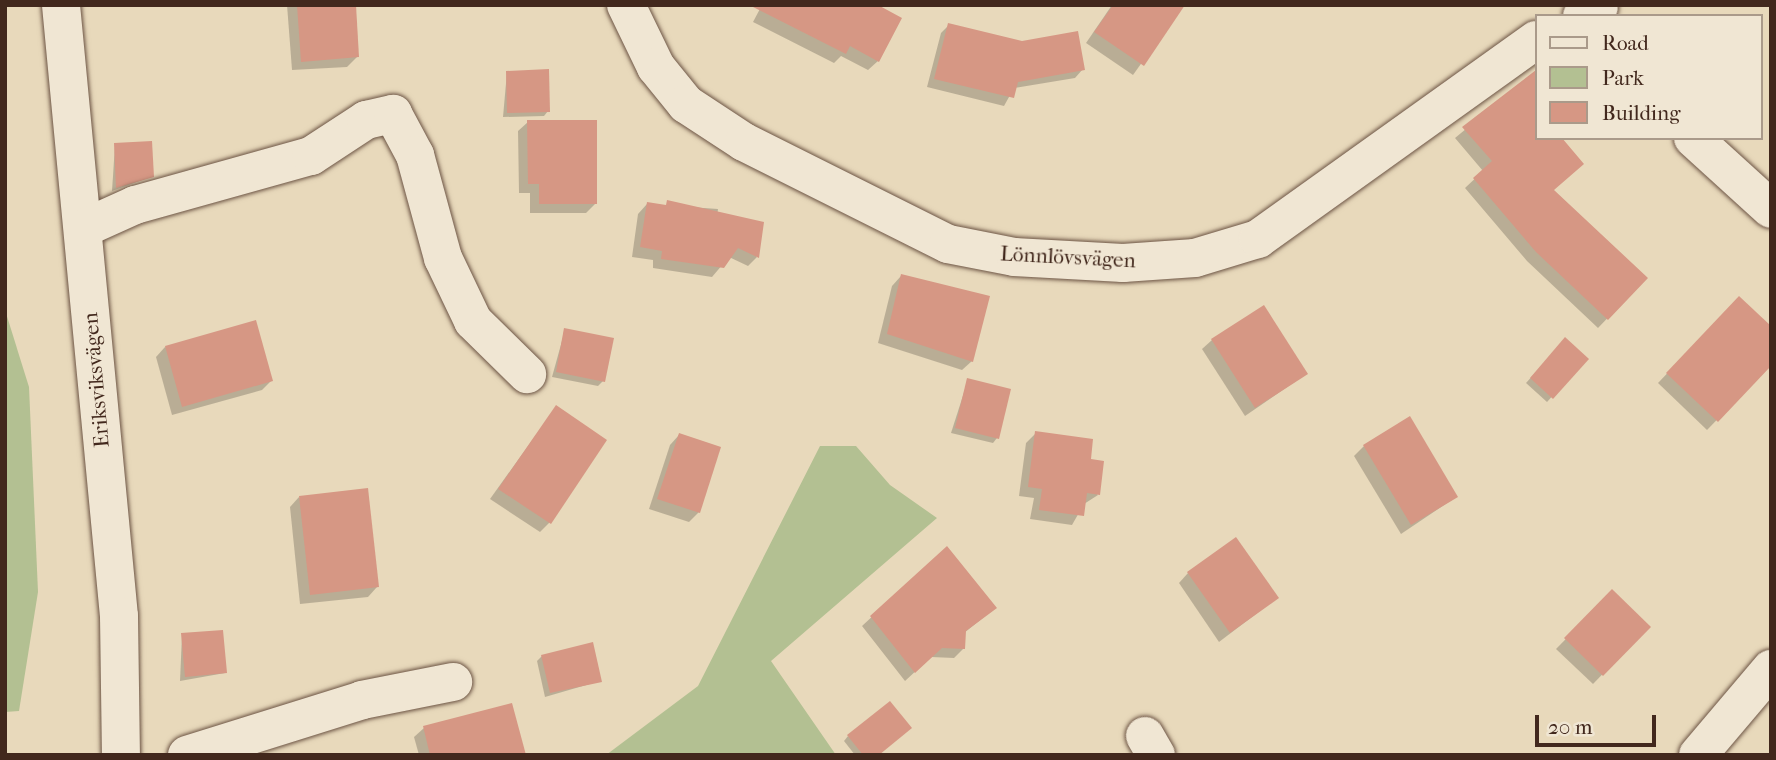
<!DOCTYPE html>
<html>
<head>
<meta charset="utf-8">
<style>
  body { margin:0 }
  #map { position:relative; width:1776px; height:760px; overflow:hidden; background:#e8d9bb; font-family:"IM FELL French Canon",serif }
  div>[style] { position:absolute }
  .green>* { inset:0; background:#b3c092 }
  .shadow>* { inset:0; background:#0003 }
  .building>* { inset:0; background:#d69784 }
  .roads { filter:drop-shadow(0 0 2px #6c5444) drop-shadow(0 0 2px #6c5444) }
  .minor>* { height:38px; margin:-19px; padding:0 19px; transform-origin:19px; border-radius:19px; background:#f0e6d3 }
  span { translate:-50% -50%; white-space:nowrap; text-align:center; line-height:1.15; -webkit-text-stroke:5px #f0e6d3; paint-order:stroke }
  .street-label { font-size:21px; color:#42281d }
  .frame { position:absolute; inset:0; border:7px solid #42281d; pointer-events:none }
  .legend { position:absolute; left:1535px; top:14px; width:228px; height:126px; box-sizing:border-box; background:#f0e6d3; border:2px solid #aa9a8a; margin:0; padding:9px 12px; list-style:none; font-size:21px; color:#42281d }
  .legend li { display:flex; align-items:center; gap:14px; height:35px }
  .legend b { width:35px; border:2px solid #aa9a8a }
  .scale { position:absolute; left:1535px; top:715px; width:121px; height:32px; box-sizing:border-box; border:4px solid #42281d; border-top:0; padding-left:9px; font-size:21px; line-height:24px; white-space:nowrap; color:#42281d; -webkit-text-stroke:5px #f0e6d3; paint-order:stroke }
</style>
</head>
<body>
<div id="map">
  <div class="green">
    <i style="clip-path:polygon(5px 310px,29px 387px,38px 592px,19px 711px,5px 712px)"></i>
    <i style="clip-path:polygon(820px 446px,856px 446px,890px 485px,937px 518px,771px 661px,836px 755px,606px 755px,698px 686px)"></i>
  </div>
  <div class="shadow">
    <i style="clip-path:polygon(287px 5px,354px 5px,357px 57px,347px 67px,292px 70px)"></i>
    <i style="clip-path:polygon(762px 5px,874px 5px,878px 61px,868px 70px,841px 56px,834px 63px,753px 22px)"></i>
    <i style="clip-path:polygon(1112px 5px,1183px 5px,1133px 75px,1086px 43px)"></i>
    <i style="clip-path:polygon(949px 25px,1083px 69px,1075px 78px,1014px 88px,1004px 106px,927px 87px,941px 33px)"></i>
    <i style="clip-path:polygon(1536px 71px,1536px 138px,1553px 190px,1646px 278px,1598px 328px,1527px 261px,1465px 188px,1483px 171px,1455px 138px)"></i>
    <i style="clip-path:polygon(507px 72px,548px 111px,544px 116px,503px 117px)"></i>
    <i style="clip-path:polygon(528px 122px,596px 203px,586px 213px,530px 213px,530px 193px,519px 193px,518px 131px)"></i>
    <i style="clip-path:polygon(115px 145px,153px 176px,112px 191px)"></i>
    <i style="clip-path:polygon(647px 204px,718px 209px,717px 217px,757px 257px,748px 266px,729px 257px,712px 277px,653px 268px,653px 260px,632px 257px,638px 214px)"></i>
    <i style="clip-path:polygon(901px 276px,972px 361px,962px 370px,878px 343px,892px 286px)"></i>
    <i style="clip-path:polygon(1739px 298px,1771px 364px,1707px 430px,1658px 383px)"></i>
    <i style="clip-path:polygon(565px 330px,603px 381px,598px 386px,552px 377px)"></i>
    <i style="clip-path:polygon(1212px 340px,1306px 374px,1245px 416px,1202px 349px)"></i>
    <i style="clip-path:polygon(1561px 344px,1586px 359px,1547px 402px,1526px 383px)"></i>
    <i style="clip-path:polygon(165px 347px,271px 381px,262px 390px,172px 415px,156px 357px)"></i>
    <i style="clip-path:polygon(968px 380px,997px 438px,993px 443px,951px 433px)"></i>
    <i style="clip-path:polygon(556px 407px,549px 523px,540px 532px,490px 499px)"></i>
    <i style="clip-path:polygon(1036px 433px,1098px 495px,1084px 504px,1072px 525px,1030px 519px,1034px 498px,1019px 496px,1026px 443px)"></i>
    <i style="clip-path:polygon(679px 435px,699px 512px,689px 522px,649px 509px,670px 445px)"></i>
    <i style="clip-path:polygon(1364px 446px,1456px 497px,1401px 534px,1354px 456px)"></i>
    <i style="clip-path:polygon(299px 497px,377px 587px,368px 597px,300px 604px,290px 507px)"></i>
    <i style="clip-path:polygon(946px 548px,995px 608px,964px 633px,964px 648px,954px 658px,931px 657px,905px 681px,862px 626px)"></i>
    <i style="clip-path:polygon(1188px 573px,1277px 598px,1219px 642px,1179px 583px)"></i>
    <i style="clip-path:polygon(1612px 592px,1648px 627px,1593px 684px,1556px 649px)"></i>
    <i style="clip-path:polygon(182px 635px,225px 673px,180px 681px)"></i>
    <i style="clip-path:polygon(542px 656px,600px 681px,545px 697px,537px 661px)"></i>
    <i style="clip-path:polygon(424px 728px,524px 755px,419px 755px,414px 737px)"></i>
    <i style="clip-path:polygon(848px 736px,878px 755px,855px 755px,844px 741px)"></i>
  </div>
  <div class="building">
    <i style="clip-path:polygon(297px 5px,356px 5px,359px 57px,301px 62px)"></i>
    <i style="clip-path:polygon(749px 5px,878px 5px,902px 18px,879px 62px,850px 46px,846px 54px)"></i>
    <i style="clip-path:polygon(1113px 5px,1185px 5px,1144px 66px,1094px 32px)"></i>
    <i style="clip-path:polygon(948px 23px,1022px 41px,1078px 31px,1085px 70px,1018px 82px,1014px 98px,934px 79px)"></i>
    <i style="clip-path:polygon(549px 69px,550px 112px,507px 113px,506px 71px)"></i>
    <i style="clip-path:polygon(1536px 70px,1536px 138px,1562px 138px,1584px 164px,1554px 190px,1648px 278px,1608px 320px,1536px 252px,1473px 178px,1492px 161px,1462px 127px)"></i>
    <i style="clip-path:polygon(527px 120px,597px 120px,597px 204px,539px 204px,539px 184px,528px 184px)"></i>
    <i style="clip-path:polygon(152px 141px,154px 177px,116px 188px,114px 143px)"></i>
    <i style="clip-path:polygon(667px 200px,764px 222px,759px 258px,738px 248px,724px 268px,661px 259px,662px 251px,640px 247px,647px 202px,666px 205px)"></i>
    <i style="clip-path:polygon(901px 274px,990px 296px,973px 362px,887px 334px)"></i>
    <i style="clip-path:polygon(1739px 296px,1771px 326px,1771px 366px,1718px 422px,1666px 373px)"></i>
    <i style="clip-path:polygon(1264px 305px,1308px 374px,1255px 408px,1211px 339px)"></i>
    <i style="clip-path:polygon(256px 320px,273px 381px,182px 407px,165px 346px)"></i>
    <i style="clip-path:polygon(564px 328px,614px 338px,605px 382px,556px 372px)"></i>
    <i style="clip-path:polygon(1565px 337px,1589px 359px,1553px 399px,1530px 378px)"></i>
    <i style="clip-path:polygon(967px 378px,1011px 389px,999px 439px,955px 428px)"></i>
    <i style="clip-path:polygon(556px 405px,607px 440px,551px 524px,498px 489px)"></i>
    <i style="clip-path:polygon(1410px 416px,1458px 497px,1411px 525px,1363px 445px)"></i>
    <i style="clip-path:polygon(1035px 431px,1093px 439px,1091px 459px,1104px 461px,1100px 495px,1087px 493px,1084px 516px,1039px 510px,1042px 489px,1028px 487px)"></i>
    <i style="clip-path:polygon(679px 433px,721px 447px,700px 513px,657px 499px)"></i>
    <i style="clip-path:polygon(368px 488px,379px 587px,310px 595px,299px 496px)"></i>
    <i style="clip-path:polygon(1236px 537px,1279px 598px,1230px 633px,1187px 572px)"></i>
    <i style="clip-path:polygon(947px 546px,997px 608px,966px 631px,965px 649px,942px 648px,915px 673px,870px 616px)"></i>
    <i style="clip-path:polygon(1612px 589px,1651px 627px,1603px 676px,1564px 638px)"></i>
    <i style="clip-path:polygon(223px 630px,227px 673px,185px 677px,181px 633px)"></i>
    <i style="clip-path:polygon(593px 642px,602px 682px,550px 693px,541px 655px)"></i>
    <i style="clip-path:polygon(890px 701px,912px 728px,879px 755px,863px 755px,847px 735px)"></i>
    <i style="clip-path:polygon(512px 703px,526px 755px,430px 755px,423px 726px)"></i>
  </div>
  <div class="roads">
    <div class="minor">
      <i style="left:61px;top:5px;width:614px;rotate:84.58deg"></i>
      <i style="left:119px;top:616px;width:139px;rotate:89.2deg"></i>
      <i style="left:626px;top:5px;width:69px;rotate:64.2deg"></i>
      <i style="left:656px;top:67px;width:48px;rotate:51deg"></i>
      <i style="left:686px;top:104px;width:69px;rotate:33.2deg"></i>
      <i style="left:744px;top:142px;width:228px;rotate:26.6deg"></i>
      <i style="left:948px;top:244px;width:67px;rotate:11.1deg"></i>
      <i style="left:1014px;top:257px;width:109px;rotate:3.2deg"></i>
      <i style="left:1123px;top:263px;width:72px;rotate:-4deg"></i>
      <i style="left:1195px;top:258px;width:66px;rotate:-16.8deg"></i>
      <i style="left:1258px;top:239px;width:342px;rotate:-35.6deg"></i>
      <i style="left:1582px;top:16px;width:19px;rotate:-28deg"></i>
      <i style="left:1693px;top:138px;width:105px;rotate:42.3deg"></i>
      <i style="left:84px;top:228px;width:56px;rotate:-24.3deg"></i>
      <i style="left:135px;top:205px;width:183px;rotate:-15.6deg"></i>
      <i style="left:311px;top:156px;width:66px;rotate:-33.2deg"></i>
      <i style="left:366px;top:120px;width:28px;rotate:-13deg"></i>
      <i style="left:393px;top:114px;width:47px;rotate:61.8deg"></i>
      <i style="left:415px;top:155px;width:107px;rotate:74.8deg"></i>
      <i style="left:443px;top:258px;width:70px;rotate:64.5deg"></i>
      <i style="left:473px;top:321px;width:76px;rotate:44.5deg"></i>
      <i style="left:1145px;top:736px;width:22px;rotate:60deg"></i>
      <i style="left:187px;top:755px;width:183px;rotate:-17.4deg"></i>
      <i style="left:362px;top:700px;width:93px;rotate:-11.2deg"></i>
      <i style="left:1698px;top:755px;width:113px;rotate:-49.7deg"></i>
    </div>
  </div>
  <div class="street-label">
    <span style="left:1068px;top:257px;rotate:3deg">Lönnlövsvägen</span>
    <span style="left:96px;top:380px;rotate:-95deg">Eriksviksvägen</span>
  </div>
  <div class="frame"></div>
  <ul class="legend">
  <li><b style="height:9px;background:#f0e6d3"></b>Road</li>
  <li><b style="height:19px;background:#b3c092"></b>Park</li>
  <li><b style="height:19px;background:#d69784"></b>Building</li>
  </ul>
  <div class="scale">20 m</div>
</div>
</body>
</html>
